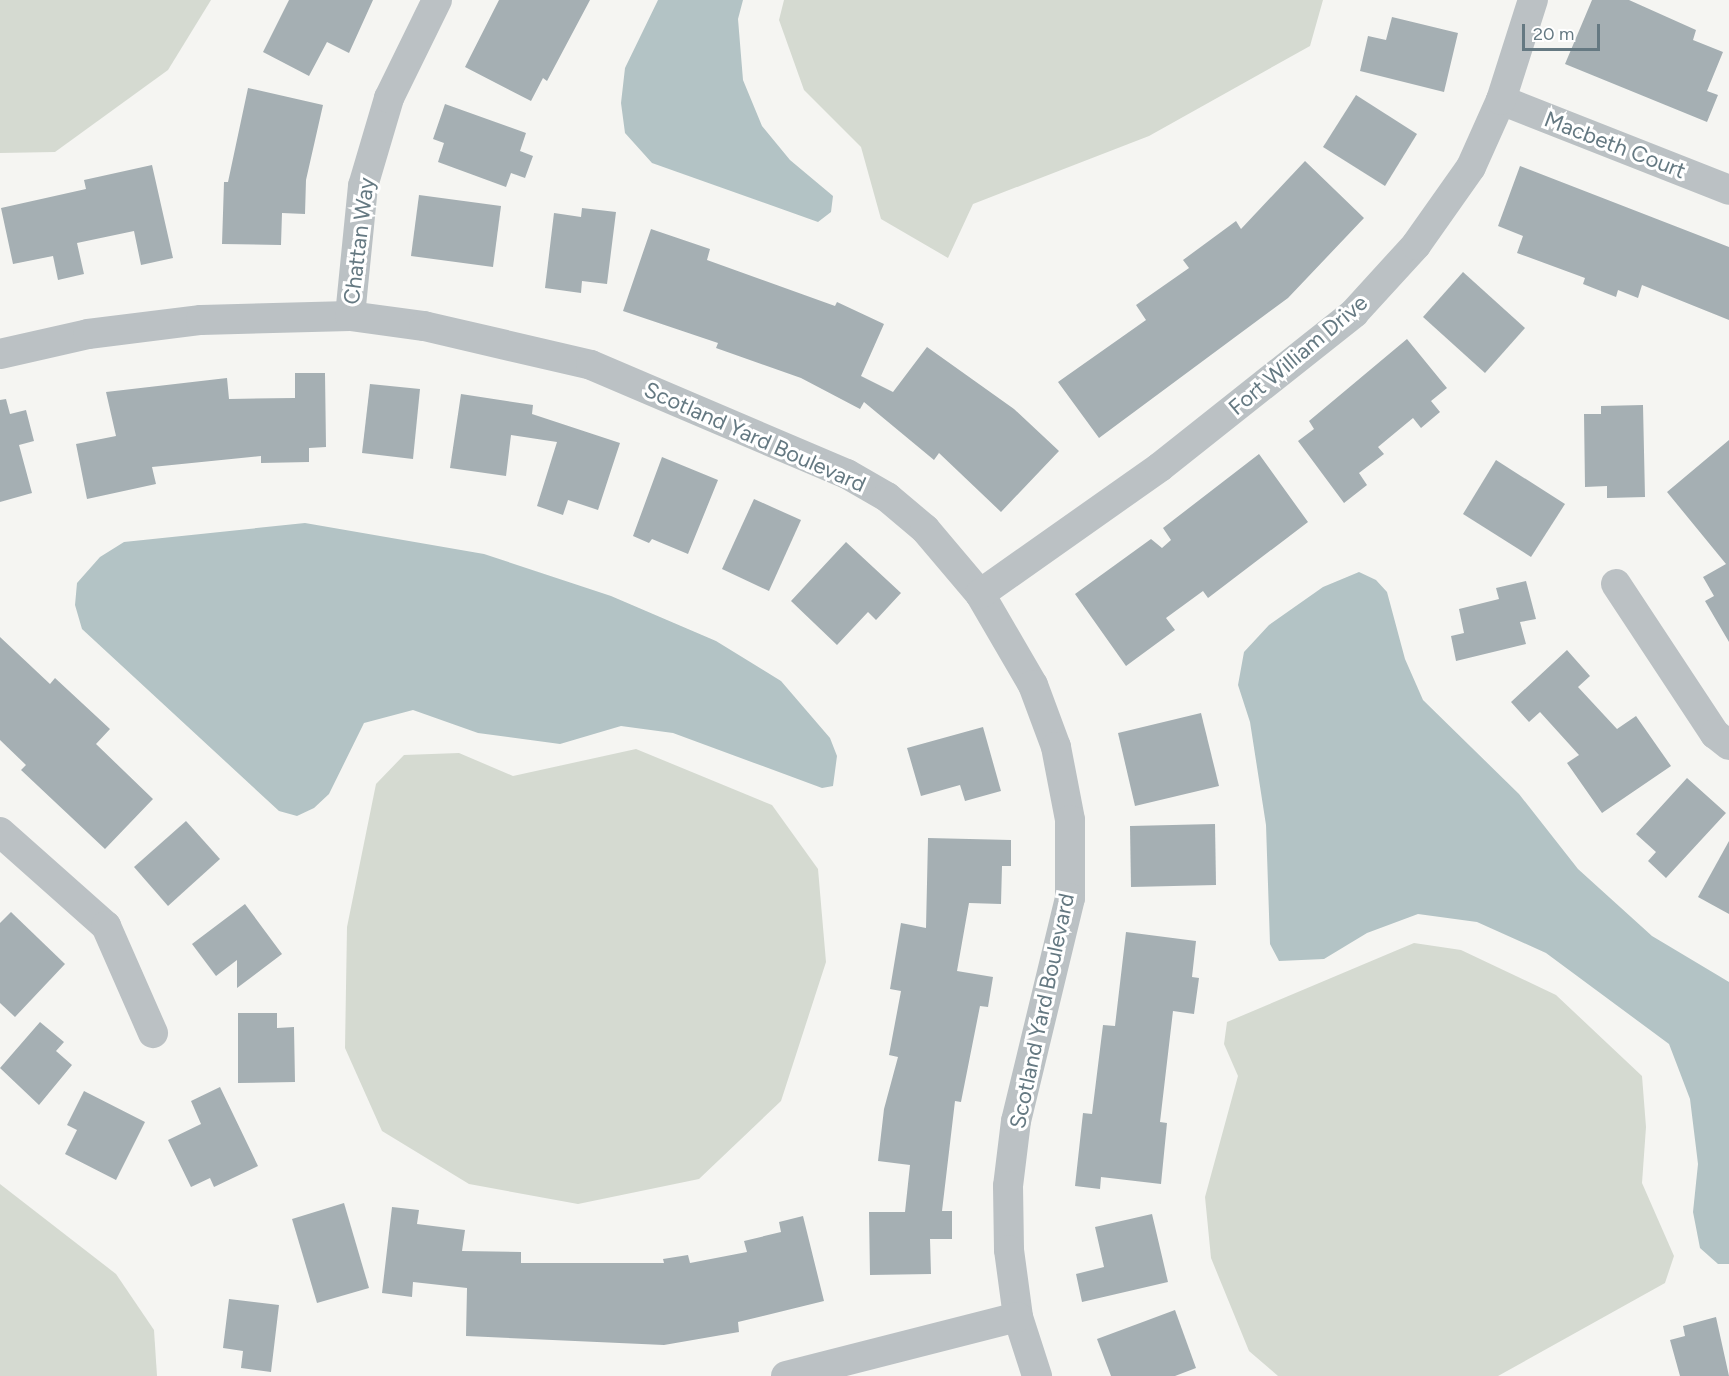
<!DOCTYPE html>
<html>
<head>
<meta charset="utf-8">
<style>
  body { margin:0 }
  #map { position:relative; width:1729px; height:1376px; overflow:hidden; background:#f5f5f2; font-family:Figtree,sans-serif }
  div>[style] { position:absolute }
  .green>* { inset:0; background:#d5dad1 }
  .water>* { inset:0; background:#b3c3c5 }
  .building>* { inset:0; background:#a5afb3 }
  .minor>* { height:30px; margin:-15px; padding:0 15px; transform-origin:15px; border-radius:15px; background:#bbc1c4 }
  span { translate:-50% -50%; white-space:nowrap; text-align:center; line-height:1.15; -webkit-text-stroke:6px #fff; paint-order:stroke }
  .street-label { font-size:22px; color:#657982 }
  .scale { position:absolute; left:1522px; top:24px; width:78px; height:27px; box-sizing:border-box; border:3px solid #657982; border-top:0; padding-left:8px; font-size:18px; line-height:21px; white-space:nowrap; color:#657982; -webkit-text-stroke:4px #fff; paint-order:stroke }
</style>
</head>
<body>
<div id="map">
  <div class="green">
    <i style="clip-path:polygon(0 0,211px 0,168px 70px,55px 152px,0 153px)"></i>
    <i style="clip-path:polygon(784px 0,1323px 0,1310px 46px,1149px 136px,973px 204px,948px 258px,881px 219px,861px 147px,804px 90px,779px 20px)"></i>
    <i style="clip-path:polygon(636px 749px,772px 805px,818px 869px,826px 962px,781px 1101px,699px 1179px,578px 1204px,469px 1184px,382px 1131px,345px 1048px,347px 927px,376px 784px,404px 755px,459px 753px,513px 776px)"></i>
    <i style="clip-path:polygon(1414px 943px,1461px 950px,1556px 995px,1642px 1076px,1646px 1127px,1642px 1183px,1674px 1256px,1665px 1283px,1498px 1376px,1278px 1376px,1249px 1351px,1211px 1258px,1205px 1197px,1238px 1076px,1224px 1044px,1227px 1022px)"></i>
    <i style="clip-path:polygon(0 1184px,116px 1274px,154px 1330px,157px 1376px,0 1376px)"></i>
  </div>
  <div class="water">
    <i style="clip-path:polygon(658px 0,743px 0,738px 19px,743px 80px,762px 126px,790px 160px,833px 196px,831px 212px,818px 222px,652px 163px,625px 133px,621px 103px,625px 68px)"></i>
    <i style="clip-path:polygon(305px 523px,484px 554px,611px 596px,716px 641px,781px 681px,830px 738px,837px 756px,833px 786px,822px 788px,673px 733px,621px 726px,560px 744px,478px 733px,413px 710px,364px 723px,329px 794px,314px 808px,297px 816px,279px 811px,82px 629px,75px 605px,77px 583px,100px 557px,124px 542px)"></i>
    <i style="clip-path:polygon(1359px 572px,1376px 580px,1387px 592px,1405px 659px,1423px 700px,1519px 794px,1578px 869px,1652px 936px,1729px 982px,1729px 1264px,1718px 1264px,1700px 1248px,1693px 1212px,1698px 1164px,1690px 1099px,1669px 1044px,1546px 953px,1477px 922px,1418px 914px,1367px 933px,1324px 959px,1279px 961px,1270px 944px,1266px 825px,1250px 722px,1238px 685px,1244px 652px,1269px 625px,1323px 587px)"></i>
  </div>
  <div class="building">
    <i style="clip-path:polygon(289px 0,373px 0,349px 53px,327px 42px,309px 76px,263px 52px)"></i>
    <i style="clip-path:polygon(499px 0,590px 0,547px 81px,543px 78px,531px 101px,465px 67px)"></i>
    <i style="clip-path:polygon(1592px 0,1629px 0,1696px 30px,1693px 40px,1723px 52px,1707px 91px,1718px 95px,1707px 122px,1565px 64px)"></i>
    <i style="clip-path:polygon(1392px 17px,1458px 33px,1444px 92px,1360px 71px,1368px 36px,1386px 40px)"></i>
    <i style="clip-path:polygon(248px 88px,323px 105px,306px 180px,305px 214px,282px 213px,281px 245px,222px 244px,224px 182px,228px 182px)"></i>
    <i style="clip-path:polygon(1356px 95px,1417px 134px,1385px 186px,1323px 147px)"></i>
    <i style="clip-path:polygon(445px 104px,526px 133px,520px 151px,533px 156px,525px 178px,511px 173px,506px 187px,438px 162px,444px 143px,433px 139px)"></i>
    <i style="clip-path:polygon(1305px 161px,1364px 218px,1288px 298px,1099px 438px,1058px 382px,1146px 320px,1136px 305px,1189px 268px,1183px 260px,1236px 221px,1241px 229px)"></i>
    <i style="clip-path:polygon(152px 165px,173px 258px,141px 265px,134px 231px,77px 243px,84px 274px,58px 280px,53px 256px,13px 264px,1px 208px,86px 189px,84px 180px)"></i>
    <i style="clip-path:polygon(1520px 166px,1729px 247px,1729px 320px,1642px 285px,1638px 298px,1618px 290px,1616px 297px,1583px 284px,1585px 278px,1517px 253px,1523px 236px,1498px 226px)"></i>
    <i style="clip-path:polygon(419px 195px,501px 206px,493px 267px,411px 256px)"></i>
    <i style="clip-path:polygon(582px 208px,616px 212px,607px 284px,582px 281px,581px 293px,545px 288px,554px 213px,581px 217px)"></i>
    <i style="clip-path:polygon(651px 229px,710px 249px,707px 260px,835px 306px,837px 302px,884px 324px,861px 376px,893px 392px,927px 347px,1014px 409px,1059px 451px,1001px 512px,939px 453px,934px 460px,864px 402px,860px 409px,801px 378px,716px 348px,718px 343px,623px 311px)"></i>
    <i style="clip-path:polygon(1463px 272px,1525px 328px,1485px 373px,1423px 317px)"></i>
    <i style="clip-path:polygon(1407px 339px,1447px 388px,1431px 401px,1440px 412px,1421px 428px,1413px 418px,1378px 447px,1384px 454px,1359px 473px,1367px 485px,1344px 503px,1298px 441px,1314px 429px,1309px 421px)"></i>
    <i style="clip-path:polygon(295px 373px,325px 373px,326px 447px,309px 448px,309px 462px,261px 463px,261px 456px,152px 467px,156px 484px,87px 499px,76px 444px,116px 436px,106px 392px,227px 378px,229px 399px,295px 398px)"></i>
    <i style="clip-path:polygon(370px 384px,420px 389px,413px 459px,362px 453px)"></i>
    <i style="clip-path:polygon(461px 394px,533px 405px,532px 414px,620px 443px,598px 510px,568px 500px,563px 515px,537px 506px,557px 442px,511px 435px,506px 476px,450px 468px)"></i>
    <i style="clip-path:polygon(6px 399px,10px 414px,26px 410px,34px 441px,19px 445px,32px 493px,0 502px,0 400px)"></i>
    <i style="clip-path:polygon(1643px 405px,1645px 497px,1607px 498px,1607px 486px,1585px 487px,1584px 414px,1601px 414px,1601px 406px)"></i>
    <i style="clip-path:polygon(1729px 440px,1729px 642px,1705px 601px,1714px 596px,1703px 577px,1726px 564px,1667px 492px)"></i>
    <i style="clip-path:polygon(1259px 454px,1308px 522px,1208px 598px,1203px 591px,1166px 618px,1175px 630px,1126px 666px,1075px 594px,1151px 539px,1162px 548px,1171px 540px,1163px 528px)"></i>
    <i style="clip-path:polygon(662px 457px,718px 480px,688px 554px,652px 539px,649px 543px,633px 536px)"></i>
    <i style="clip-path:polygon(1496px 460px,1565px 504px,1531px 557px,1463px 514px)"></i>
    <i style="clip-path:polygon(754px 499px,801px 520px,769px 591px,722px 569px)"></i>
    <i style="clip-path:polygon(846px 542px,901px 593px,876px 620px,868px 612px,837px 645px,791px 601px)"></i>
    <i style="clip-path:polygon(1526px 581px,1536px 619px,1520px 622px,1526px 644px,1456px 661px,1451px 636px,1464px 633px,1459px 609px,1499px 599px,1496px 588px)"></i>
    <i style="clip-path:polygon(0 637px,50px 684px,55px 678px,110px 729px,96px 744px,153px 799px,105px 849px,21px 770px,26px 765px,0 740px)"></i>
    <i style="clip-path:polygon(1567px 650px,1590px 676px,1578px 687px,1617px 729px,1636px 716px,1671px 766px,1602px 813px,1567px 763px,1579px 755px,1540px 712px,1529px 722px,1511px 702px)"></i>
    <i style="clip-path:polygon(1201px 713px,1219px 786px,1135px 806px,1118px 733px)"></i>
    <i style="clip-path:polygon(983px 727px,1001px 791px,965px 801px,960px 785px,921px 796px,907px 748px)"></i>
    <i style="clip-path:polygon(1687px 778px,1726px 813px,1666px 878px,1648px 861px,1656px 852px,1636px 834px)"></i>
    <i style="clip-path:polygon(186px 821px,220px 859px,168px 906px,134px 867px)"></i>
    <i style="clip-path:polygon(1215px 824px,1216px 885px,1131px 887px,1130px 826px)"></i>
    <i style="clip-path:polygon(928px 838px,1011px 840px,1011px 866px,1002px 866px,1001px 904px,969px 903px,957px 971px,993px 977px,988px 1007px,980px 1006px,961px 1102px,955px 1101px,942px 1211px,952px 1211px,952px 1239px,930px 1239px,931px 1274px,870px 1275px,869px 1212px,905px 1212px,910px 1165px,878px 1161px,884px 1109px,898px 1057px,889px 1055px,901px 991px,890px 989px,901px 923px,926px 928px)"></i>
    <i style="clip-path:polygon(1729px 841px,1729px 914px,1698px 897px)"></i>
    <i style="clip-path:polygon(245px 904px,282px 954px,237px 988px,237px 960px,216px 976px,192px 944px)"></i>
    <i style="clip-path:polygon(11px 912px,65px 964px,15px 1017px,0 1003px,0 923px)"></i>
    <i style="clip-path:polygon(1126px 932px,1196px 941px,1192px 977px,1199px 978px,1194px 1014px,1173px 1011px,1160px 1122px,1167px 1123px,1161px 1184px,1101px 1177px,1100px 1189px,1075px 1186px,1083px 1113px,1092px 1114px,1103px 1025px,1115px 1026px)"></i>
    <i style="clip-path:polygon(238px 1013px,277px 1013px,277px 1028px,294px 1027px,295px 1082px,238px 1083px)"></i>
    <i style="clip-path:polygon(40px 1022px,64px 1042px,56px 1051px,72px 1065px,39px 1105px,0 1068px)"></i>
    <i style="clip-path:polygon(220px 1087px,258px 1166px,214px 1187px,210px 1178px,191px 1187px,168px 1140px,201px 1124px,191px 1101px)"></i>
    <i style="clip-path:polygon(84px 1091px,145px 1122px,116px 1180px,65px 1154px,77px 1130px,67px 1125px)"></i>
    <i style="clip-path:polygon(344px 1203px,369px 1288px,317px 1303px,292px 1219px)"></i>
    <i style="clip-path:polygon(392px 1207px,419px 1210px,417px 1224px,465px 1230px,462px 1251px,521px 1252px,521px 1263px,664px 1263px,663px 1259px,688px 1255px,690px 1263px,747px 1252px,744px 1241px,781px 1232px,779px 1222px,803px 1216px,824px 1301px,738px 1322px,739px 1332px,664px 1345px,466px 1336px,467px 1288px,413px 1282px,412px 1297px,382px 1293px)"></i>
    <i style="clip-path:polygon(1152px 1214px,1168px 1282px,1082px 1302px,1076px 1274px,1104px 1267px,1095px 1227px)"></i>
    <i style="clip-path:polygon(229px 1299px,279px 1305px,271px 1372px,241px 1368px,243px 1351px,223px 1348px)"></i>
    <i style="clip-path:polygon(1175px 1310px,1196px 1368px,1175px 1376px,1111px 1376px,1097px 1339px)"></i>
    <i style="clip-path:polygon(1716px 1317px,1729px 1376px,1680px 1376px,1670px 1340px,1685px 1336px,1683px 1326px)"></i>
  </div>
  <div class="minor">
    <i style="left:1501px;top:100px;width:245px;rotate:21.5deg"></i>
    <i style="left:350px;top:316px;width:131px;rotate:-84.3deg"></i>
    <i style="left:363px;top:186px;width:92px;rotate:-73.5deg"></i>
    <i style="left:389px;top:98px;width:109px;rotate:-63.9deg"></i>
    <i style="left:0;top:354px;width:90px;rotate:-12.8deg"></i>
    <i style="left:88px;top:334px;width:114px;rotate:-7.1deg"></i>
    <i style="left:201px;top:320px;width:149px;rotate:-1.5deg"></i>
    <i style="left:350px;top:316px;width:75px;rotate:7.7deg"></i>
    <i style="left:424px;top:326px;width:171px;rotate:13.1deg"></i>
    <i style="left:591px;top:365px;width:278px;rotate:23.1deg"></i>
    <i style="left:847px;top:474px;width:46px;rotate:29.9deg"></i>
    <i style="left:887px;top:497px;width:50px;rotate:40.1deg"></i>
    <i style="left:925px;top:529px;width:85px;rotate:49.8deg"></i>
    <i style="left:980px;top:594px;width:105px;rotate:59.8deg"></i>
    <i style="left:1033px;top:685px;width:66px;rotate:69.6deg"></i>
    <i style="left:1056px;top:747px;width:74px;rotate:79.1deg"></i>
    <i style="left:1070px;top:820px;width:78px;rotate:90deg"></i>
    <i style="left:1070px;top:898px;width:229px;rotate:103.6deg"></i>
    <i style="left:1016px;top:1121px;width:65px;rotate:97deg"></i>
    <i style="left:1008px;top:1186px;width:64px;rotate:89.1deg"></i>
    <i style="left:1009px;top:1250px;width:68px;rotate:82.3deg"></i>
    <i style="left:1018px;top:1317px;width:62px;rotate:72.1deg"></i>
    <i style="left:1616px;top:584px;width:180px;rotate:56.6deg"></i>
    <i style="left:1715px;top:734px;width:18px;rotate:38deg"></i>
    <i style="left:980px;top:594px;width:220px;rotate:-35.2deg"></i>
    <i style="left:1160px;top:467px;width:248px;rotate:-38.4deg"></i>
    <i style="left:1354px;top:313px;width:92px;rotate:-47.6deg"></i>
    <i style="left:1416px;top:245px;width:95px;rotate:-54.8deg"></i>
    <i style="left:1471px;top:167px;width:73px;rotate:-65.9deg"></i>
    <i style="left:1501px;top:100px;width:105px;rotate:-72.3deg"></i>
    <i style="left:0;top:832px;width:142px;rotate:41.6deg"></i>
    <i style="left:106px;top:926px;width:117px;rotate:66.3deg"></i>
    <i style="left:786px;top:1376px;width:239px;rotate:-14.3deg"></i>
  </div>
  <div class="street-label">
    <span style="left:1615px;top:145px;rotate:21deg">Macbeth Court</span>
    <span style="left:359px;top:241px;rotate:-83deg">Chattan Way</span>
    <span style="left:1298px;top:355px;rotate:-40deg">Fort William Drive</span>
    <span style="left:755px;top:437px;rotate:24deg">Scotland Yard Boulevard</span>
    <span style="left:1042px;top:1011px;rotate:-78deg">Scotland Yard Boulevard</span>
  </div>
  <div class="scale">20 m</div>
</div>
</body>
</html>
